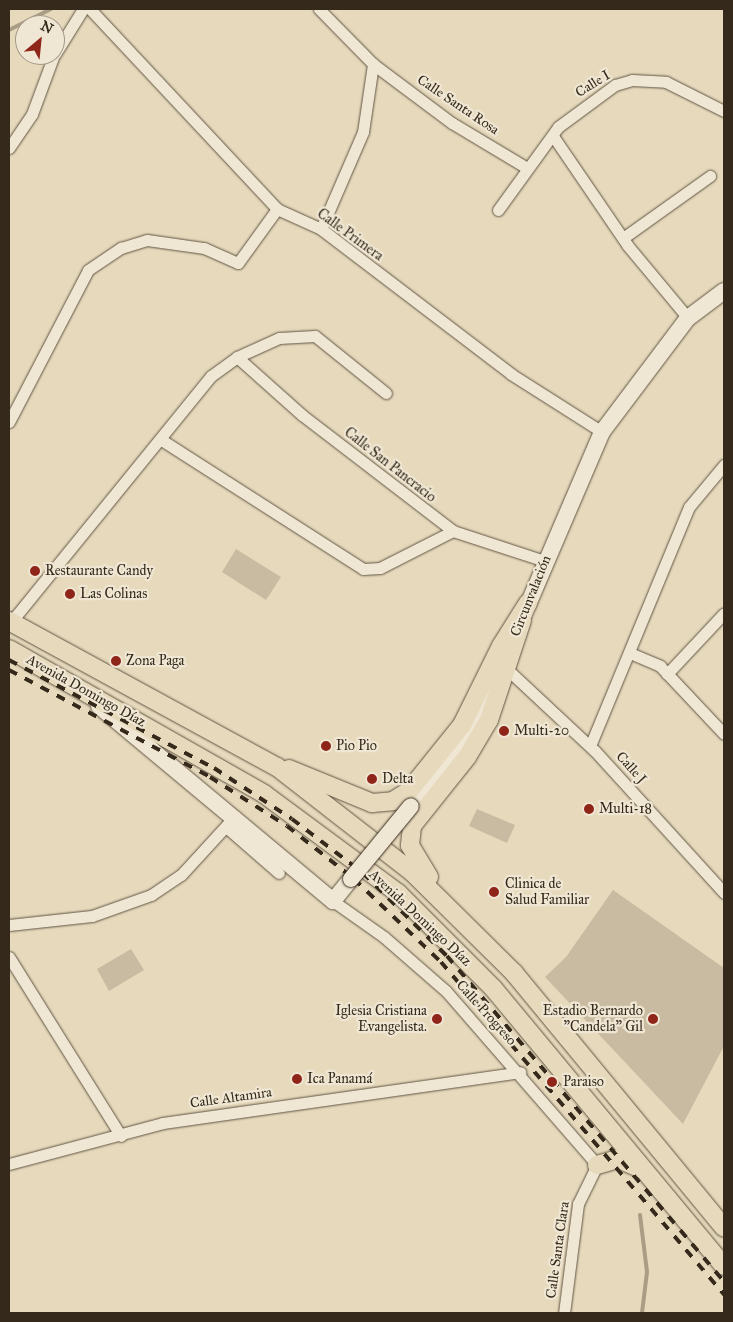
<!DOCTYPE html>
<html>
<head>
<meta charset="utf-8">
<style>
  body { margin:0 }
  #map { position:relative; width:733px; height:1322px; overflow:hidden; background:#e6d9bc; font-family:"IM FELL Great Primer",serif }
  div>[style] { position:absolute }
  .green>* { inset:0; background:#c8bba1 }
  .stream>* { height:4px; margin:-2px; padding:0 2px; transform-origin:2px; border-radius:2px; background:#aa9d85 }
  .roads { filter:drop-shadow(0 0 1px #615543) drop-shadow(0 0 1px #615543) }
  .minor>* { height:11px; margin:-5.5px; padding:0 5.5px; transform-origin:5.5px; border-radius:5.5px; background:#efe6d3 }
  .secondary>* { height:16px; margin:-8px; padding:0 8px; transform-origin:8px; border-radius:8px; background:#efe6d3 }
  .primary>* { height:18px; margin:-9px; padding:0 9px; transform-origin:9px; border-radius:9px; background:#e6d9bc }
  .rail>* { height:4px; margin-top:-2px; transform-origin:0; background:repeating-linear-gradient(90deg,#35291b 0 9px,transparent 0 18px) }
  .bridges { filter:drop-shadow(0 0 1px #35291b) drop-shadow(0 0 1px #35291b) }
  .secondary-bridge>* { height:16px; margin:-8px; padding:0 8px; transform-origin:8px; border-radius:8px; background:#efe6d3 }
  .dots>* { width:14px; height:14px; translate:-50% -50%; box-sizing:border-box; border:2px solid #efe6d3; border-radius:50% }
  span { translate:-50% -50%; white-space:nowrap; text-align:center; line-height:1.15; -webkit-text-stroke:4.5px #efe6d3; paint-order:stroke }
  .street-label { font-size:14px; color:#35291b }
  .poi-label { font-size:14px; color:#35291b }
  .left { translate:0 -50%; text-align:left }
  .right { translate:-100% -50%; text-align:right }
  .frame { position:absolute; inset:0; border:10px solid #35291b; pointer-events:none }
  .north { position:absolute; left:15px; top:15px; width:50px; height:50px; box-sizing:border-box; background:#efe6d3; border:1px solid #a59a89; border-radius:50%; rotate:28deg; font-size:14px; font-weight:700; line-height:20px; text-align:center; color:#35291b }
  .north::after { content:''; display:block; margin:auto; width:18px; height:22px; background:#8f2418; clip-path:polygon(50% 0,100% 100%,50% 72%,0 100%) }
</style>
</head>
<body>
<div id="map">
  <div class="green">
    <i style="clip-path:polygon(236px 549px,281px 577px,266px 600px,222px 572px)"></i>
    <i style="clip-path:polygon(477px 809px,515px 825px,507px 843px,469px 826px)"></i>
    <i style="clip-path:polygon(613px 890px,724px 968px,724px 1046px,683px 1124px,545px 977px,566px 957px)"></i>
    <i style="clip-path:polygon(131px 949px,144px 970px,109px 991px,97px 969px)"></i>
  </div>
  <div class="stream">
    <i style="left:9px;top:30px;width:47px;rotate:-26.6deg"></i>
    <i style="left:640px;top:1215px;width:57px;rotate:83deg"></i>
    <i style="left:647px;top:1272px;width:41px;rotate:97deg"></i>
  </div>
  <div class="roads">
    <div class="minor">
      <i style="left:90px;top:9px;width:274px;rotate:46.9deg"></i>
      <i style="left:277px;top:209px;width:48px;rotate:24.4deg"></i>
      <i style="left:321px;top:229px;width:239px;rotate:37.3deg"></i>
      <i style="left:511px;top:374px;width:108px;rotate:32.5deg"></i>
      <i style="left:319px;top:9px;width:77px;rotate:45.5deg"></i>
      <i style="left:373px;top:64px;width:99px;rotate:36.8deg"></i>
      <i style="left:452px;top:123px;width:87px;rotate:31deg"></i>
      <i style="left:55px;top:54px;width:53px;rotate:-58.1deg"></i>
      <i style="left:553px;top:136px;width:133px;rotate:55.7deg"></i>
      <i style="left:628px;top:246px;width:94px;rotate:50.2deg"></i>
      <i style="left:9px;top:148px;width:41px;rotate:-55.9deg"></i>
      <i style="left:32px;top:114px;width:63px;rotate:-69.6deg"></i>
      <i style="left:498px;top:210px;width:102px;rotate:-54.1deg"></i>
      <i style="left:558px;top:127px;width:71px;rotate:-36.4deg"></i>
      <i style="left:615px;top:85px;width:18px;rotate:-16deg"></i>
      <i style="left:632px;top:80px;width:34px;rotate:3deg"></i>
      <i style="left:666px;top:82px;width:65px;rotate:26.6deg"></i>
      <i style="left:321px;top:229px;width:106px;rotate:-66.6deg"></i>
      <i style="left:363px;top:132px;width:69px;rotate:-81.6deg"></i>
      <i style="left:623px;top:238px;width:107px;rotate:-35.5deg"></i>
      <i style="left:237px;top:357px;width:87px;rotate:41.7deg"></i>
      <i style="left:302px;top:415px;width:190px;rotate:37.5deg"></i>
      <i style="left:453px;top:531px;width:97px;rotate:18.1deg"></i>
      <i style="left:9px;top:422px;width:171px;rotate:-62.5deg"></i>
      <i style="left:88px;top:270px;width:40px;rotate:-34deg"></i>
      <i style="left:121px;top:248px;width:27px;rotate:-17deg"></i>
      <i style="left:147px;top:240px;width:58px;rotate:8deg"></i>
      <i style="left:204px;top:248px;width:37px;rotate:24deg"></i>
      <i style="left:238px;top:263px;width:67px;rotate:-54.2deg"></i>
      <i style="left:160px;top:439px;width:241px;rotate:32.6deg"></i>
      <i style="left:363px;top:569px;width:17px;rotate:-3deg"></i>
      <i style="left:380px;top:568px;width:82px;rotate:-26.9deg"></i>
      <i style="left:11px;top:622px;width:317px;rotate:-50.9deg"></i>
      <i style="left:211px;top:376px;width:32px;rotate:-36deg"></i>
      <i style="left:237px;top:357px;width:46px;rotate:-24.3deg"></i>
      <i style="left:279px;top:338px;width:36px;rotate:-3deg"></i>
      <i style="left:315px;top:336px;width:91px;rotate:38.8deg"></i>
      <i style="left:630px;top:653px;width:33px;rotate:23deg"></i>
      <i style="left:660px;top:666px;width:93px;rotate:46.7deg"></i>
      <i style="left:508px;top:670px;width:119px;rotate:43deg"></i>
      <i style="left:595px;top:751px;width:192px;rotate:47.7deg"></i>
      <i style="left:667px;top:674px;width:83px;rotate:-46.9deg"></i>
      <i style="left:590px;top:746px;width:259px;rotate:-67.5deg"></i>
      <i style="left:689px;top:507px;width:55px;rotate:-50.2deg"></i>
      <i style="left:226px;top:827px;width:70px;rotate:41deg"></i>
      <i style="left:333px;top:901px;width:62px;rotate:35.2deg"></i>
      <i style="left:384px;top:937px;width:82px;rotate:41.1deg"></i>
      <i style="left:446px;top:991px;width:230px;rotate:49deg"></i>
      <i style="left:597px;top:1165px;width:43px;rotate:116deg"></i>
      <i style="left:578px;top:1204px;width:110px;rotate:97.3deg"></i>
      <i style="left:9px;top:925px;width:83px;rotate:-6.2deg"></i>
      <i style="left:92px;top:916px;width:63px;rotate:-19.6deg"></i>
      <i style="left:151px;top:895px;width:36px;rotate:-34deg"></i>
      <i style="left:181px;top:875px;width:80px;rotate:-47.5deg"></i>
      <i style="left:9px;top:957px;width:211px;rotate:58deg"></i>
      <i style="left:9px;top:1164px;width:159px;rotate:-14.9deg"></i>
      <i style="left:163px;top:1123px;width:361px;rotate:-8.1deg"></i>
    </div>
    <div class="secondary">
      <i style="left:524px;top:614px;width:198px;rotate:-66.8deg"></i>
      <i style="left:602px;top:432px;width:143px;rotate:-53deg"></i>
      <i style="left:688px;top:318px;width:45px;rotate:-36.9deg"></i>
      <i style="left:99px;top:706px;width:305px;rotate:39.8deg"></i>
      <i style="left:333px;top:901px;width:28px;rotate:-51deg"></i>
      <i style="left:411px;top:806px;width:72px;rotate:-49.5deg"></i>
      <i style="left:458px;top:751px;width:77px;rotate:-61.4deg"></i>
    </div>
    <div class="primary">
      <i style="left:9px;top:621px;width:305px;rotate:28.6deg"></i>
      <i style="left:277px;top:767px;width:172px;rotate:37.9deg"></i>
      <i style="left:413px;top:873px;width:142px;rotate:44.7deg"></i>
      <i style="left:514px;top:973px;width:330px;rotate:50.5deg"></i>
      <i style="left:9px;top:649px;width:293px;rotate:29.6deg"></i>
      <i style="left:264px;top:794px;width:167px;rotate:36.5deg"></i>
      <i style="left:398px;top:893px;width:134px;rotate:45deg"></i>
      <i style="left:493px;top:988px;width:361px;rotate:50.3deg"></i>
      <i style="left:289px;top:769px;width:90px;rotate:22.3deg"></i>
      <i style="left:372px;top:803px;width:21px;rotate:-5deg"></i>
      <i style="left:393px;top:801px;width:19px;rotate:-32deg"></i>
      <i style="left:409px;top:791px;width:85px;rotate:-51.2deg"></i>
      <i style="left:462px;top:725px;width:88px;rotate:-63.7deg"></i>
      <i style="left:501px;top:646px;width:51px;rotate:-57.9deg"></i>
      <i style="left:429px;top:877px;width:37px;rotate:-121deg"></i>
      <i style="left:410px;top:845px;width:19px;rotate:-84deg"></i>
      <i style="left:412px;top:826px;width:88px;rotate:-51.4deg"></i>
      <i style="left:467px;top:757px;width:43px;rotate:-59.3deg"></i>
      <i style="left:489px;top:720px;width:105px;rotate:-71.7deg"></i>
      <i style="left:597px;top:1165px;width:22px;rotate:-16deg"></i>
      <i style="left:618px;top:1159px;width:25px;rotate:23deg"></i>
    </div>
  </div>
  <div class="rail">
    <i style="left:9px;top:660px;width:232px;rotate:27.8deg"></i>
    <i style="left:214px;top:768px;width:93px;rotate:33.2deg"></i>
    <i style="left:292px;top:819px;width:89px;rotate:37.3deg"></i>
    <i style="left:363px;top:873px;width:118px;rotate:44.7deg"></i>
    <i style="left:447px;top:956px;width:428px;rotate:49.6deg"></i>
    <i style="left:9px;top:670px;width:228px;rotate:28deg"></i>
    <i style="left:210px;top:777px;width:91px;rotate:32.5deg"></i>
    <i style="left:287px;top:826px;width:85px;rotate:38.3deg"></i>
    <i style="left:354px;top:879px;width:120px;rotate:43.7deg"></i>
    <i style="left:441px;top:962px;width:437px;rotate:49.6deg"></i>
  </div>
  <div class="bridges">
    <div class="secondary-bridge">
      <i style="left:351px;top:879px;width:94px;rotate:-50.6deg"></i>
    </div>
  </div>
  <div class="dots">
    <i style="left:35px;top:571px;background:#8f2418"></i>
    <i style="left:70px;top:594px;background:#8f2418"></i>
    <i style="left:116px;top:661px;background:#8f2418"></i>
    <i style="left:504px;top:731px;background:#8f2418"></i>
    <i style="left:326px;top:746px;background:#8f2418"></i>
    <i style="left:372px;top:779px;background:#8f2418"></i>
    <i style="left:589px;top:809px;background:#8f2418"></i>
    <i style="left:494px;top:892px;background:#8f2418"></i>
    <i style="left:437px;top:1019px;background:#8f2418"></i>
    <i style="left:653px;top:1019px;background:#8f2418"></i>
    <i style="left:297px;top:1079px;background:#8f2418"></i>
    <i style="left:552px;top:1082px;background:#8f2418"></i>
  </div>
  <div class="street-label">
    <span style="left:593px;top:84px;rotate:-32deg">Calle I</span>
    <span style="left:458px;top:105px;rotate:34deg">Calle Santa Rosa</span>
    <span style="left:350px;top:235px;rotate:36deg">Calle Primera</span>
    <span style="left:390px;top:465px;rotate:38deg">Calle San Pancracio</span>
    <span style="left:531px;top:596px;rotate:-68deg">Circunvalación</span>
    <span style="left:86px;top:691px;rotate:29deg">Avenida Domingo Díaz</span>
    <span style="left:631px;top:768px;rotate:48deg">Calle J</span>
    <span style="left:420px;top:918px;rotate:43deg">Avenida Domingo Díaz</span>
    <span style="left:486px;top:1013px;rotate:48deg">Calle Progreso</span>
    <span style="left:231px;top:1098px;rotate:-8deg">Calle Altamira</span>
    <span style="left:558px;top:1250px;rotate:-82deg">Calle Santa Clara</span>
  </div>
  <div class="poi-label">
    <span class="left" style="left:45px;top:571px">Restaurante Candy</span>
    <span class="left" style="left:80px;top:594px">Las Colinas</span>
    <span class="left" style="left:126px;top:661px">Zona Paga</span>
    <span class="left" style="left:514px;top:731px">Multi-20</span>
    <span class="left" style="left:336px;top:746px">Pio Pio</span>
    <span class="left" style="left:382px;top:779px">Delta</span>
    <span class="left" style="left:599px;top:809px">Multi-18</span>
    <span class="left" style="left:505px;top:892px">Clinica de<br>Salud Familiar</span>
    <span class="right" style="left:427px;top:1019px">Iglesia Cristiana<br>Evangelista.</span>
    <span class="right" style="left:643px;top:1019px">Estadio Bernardo<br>"Candela" Gil</span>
    <span class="left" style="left:307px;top:1079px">Ica Panamá</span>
    <span class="left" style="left:563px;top:1082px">Paraiso</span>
  </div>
  <div class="frame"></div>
  <div class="north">N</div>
</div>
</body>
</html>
